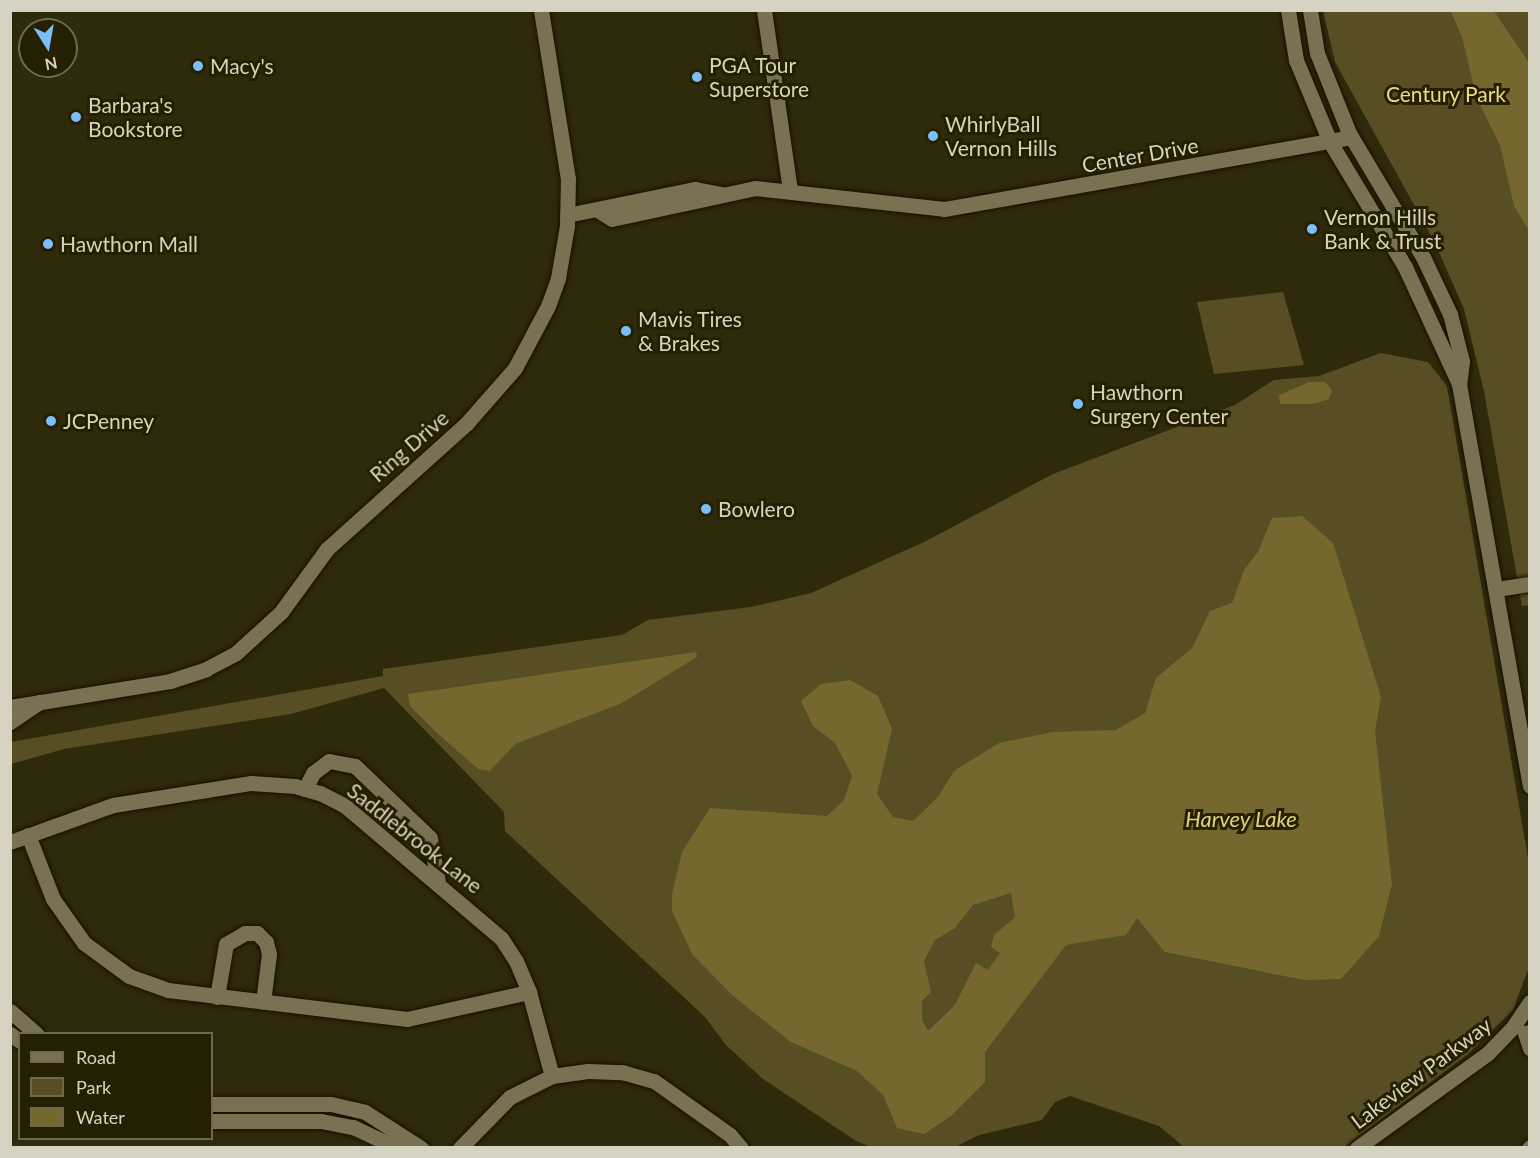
<!DOCTYPE html>
<html>
<head>
<meta charset="utf-8">
<style>
  body { margin:0 }
  #map { position:relative; width:1540px; height:1158px; overflow:hidden; background:#302a0c; font-family:Lato,sans-serif }
  div>[style] { position:absolute }
  .green>* { inset:0; background:#584e24 }
  .water>* { inset:0; background:#75682e }
  .roads { filter:drop-shadow(0 0 2px #181200) drop-shadow(0 0 2px #181200) }
  .minor>* { height:15px; margin:-7.5px; padding:0 7.5px; transform-origin:7.5px; border-radius:7.5px; background:#787152 }
  .dots>* { width:16px; height:16px; translate:-50% -50%; box-sizing:border-box; border:3px solid #262003; border-radius:50% }
  span { translate:-50% -50%; white-space:nowrap; text-align:center; line-height:1.15; -webkit-text-stroke:6px #262003; paint-order:stroke }
  .poi-label { font-size:21px; color:#d7d3c2 }
  .left { translate:0 -50%; text-align:left }
  .park-label { font-size:21px; color:#efdb84 }
  .street-label { font-size:21px; color:#d7d3c2 }
  .water-label { font-size:22px; color:#e4d07a; font-style:italic }
  .frame { position:absolute; inset:0; border:12px solid #d7d3c2; pointer-events:none }
  .legend { position:absolute; left:18px; top:1032px; width:195px; height:108px; box-sizing:border-box; background:#262003; border:2px solid #6d684f; margin:0; padding:8px 10px; list-style:none; font-size:18px; color:#d7d3c2 }
  .legend li { display:flex; align-items:center; gap:12px; height:30px }
  .legend b { width:30px; border:2px solid #6d684f }
  .north { position:absolute; left:18px; top:18px; width:60px; height:60px; box-sizing:border-box; background:#262003; border:2px solid #6d684f; border-radius:50%; rotate:169deg; font-size:16px; font-weight:700; line-height:24px; text-align:center; color:#d7d3c2 }
  .north::after { content:''; display:block; margin:auto; width:21px; height:27px; background:#7cbef9; clip-path:polygon(50% 0,100% 100%,50% 72%,0 100%) }
</style>
</head>
<body>
<div id="map">
  <div class="green">
    <i style="clip-path:polygon(1323px 11px,1529px 11px,1529px 605px,1522px 606px,1484px 391px,1464px 309px,1434px 241px,1335px 62px)"></i>
    <i style="clip-path:polygon(1283px 292px,1304px 365px,1214px 374px,1197px 302px)"></i>
    <i style="clip-path:polygon(1381px 353px,1428px 362px,1447px 386px,1529px 864px,1529px 967px,1513px 1010px,1467px 1055px,1344px 1147px,1184px 1147px,1159px 1126px,1070px 1096px,1055px 1102px,1042px 1120px,979px 1135px,955px 1147px,871px 1147px,856px 1141px,763px 1079px,726px 1045px,705px 1017px,505px 831px,504px 812px,384px 688px,291px 714px,64px 749px,11px 764px,11px 742px,383px 676px,383px 669px,622px 635px,648px 620px,751px 607px,811px 593px,924px 542px,1053px 474px,1235px 405px,1274px 380px,1319px 376px)"></i>
  </div>
  <div class="water">
    <i style="clip-path:polygon(1450px 10px,1494px 11px,1529px 63px,1529px 230px,1514px 206px,1500px 145px,1477px 99px,1462px 37px)"></i>
    <i style="clip-path:polygon(1309px 382px,1325px 382px,1332px 390px,1329px 399px,1314px 404px,1280px 404px,1279px 395px)"></i>
    <i style="clip-path:polygon(evenodd,1302px 516px,1333px 543px,1381px 697px,1375px 731px,1392px 884px,1379px 936px,1341px 979px,1304px 980px,1165px 952px,1137px 918px,1126px 935px,1066px 945px,985px 1052px,985px 1082px,951px 1116px,924px 1134px,897px 1128px,883px 1095px,857px 1071px,791px 1042px,732px 995px,692px 954px,672px 911px,672px 894px,682px 852px,710px 808px,827px 816px,844px 800px,852px 776px,835px 743px,813px 726px,801px 701px,821px 684px,850px 680px,878px 696px,892px 729px,877px 794px,893px 817px,913px 821px,938px 797px,954px 771px,999px 743px,1053px 732px,1116px 730px,1145px 713px,1156px 678px,1192px 648px,1210px 611px,1232px 603px,1244px 570px,1258px 552px,1272px 518px,1302px 516px,1011px 893px,1015px 917px,994px 935px,991px 947px,1000px 953px,988px 970px,976px 963px,955px 1005px,928px 1031px,922px 1020px,922px 1001px,931px 992px,924px 961px,935px 940px,955px 928px,973px 905px,1011px 893px)"></i>
    <i style="clip-path:polygon(696px 652px,697px 657px,620px 704px,515px 744px,490px 771px,478px 769px,435px 731px,410px 706px,408px 694px)"></i>
  </div>
  <div class="roads">
    <div class="minor">
      <i style="left:764px;top:10px;width:183px;rotate:81.8deg"></i>
      <i style="left:1288px;top:10px;width:51px;rotate:80.9deg"></i>
      <i style="left:1296px;top:60px;width:89px;rotate:67.5deg"></i>
      <i style="left:1330px;top:142px;width:146px;rotate:59deg"></i>
      <i style="left:1405px;top:267px;width:129px;rotate:65.2deg"></i>
      <i style="left:1310px;top:10px;width:44px;rotate:80.8deg"></i>
      <i style="left:1317px;top:53px;width:86px;rotate:68.2deg"></i>
      <i style="left:1349px;top:133px;width:144px;rotate:59.2deg"></i>
      <i style="left:1423px;top:257px;width:63px;rotate:64.7deg"></i>
      <i style="left:1450px;top:314px;width:49px;rotate:75.7deg"></i>
      <i style="left:1462px;top:361px;width:23px;rotate:97deg"></i>
      <i style="left:1459px;top:384px;width:408px;rotate:80deg"></i>
      <i style="left:599px;top:211px;width:15px;rotate:32deg"></i>
      <i style="left:612px;top:219px;width:146px;rotate:-12.2deg"></i>
      <i style="left:755px;top:188px;width:190px;rotate:6.3deg"></i>
      <i style="left:944px;top:209px;width:413px;rotate:-10deg"></i>
      <i style="left:567px;top:215px;width:131px;rotate:-11.5deg"></i>
      <i style="left:695px;top:189px;width:26px;rotate:11deg"></i>
      <i style="left:1497px;top:589px;width:33px;rotate:-9deg"></i>
      <i style="left:10px;top:707px;width:162px;rotate:-9.2deg"></i>
      <i style="left:170px;top:681px;width:38px;rotate:-18deg"></i>
      <i style="left:206px;top:669px;width:34px;rotate:-28deg"></i>
      <i style="left:236px;top:653px;width:61px;rotate:-42.3deg"></i>
      <i style="left:281px;top:612px;width:78px;rotate:-53.9deg"></i>
      <i style="left:327px;top:549px;width:187px;rotate:-42deg"></i>
      <i style="left:466px;top:424px;width:74px;rotate:-48.8deg"></i>
      <i style="left:515px;top:368px;width:70px;rotate:-62deg"></i>
      <i style="left:548px;top:306px;width:30px;rotate:-70deg"></i>
      <i style="left:558px;top:278px;width:53px;rotate:-80.2deg"></i>
      <i style="left:567px;top:226px;width:47px;rotate:-88.8deg"></i>
      <i style="left:568px;top:179px;width:171px;rotate:-99.1deg"></i>
      <i style="left:10px;top:722px;width:36px;rotate:-34deg"></i>
      <i style="left:305px;top:789px;width:18px;rotate:-63deg"></i>
      <i style="left:313px;top:773px;width:20px;rotate:-37deg"></i>
      <i style="left:329px;top:761px;width:26px;rotate:11deg"></i>
      <i style="left:355px;top:766px;width:104px;rotate:43.8deg"></i>
      <i style="left:430px;top:838px;width:45px;rotate:79.7deg"></i>
      <i style="left:28px;top:835px;width:69px;rotate:68.7deg"></i>
      <i style="left:53px;top:899px;width:54px;rotate:54.8deg"></i>
      <i style="left:84px;top:943px;width:56px;rotate:36.3deg"></i>
      <i style="left:129px;top:976px;width:41px;rotate:19.7deg"></i>
      <i style="left:168px;top:990px;width:241px;rotate:6.9deg"></i>
      <i style="left:407px;top:1019px;width:125px;rotate:-12.5deg"></i>
      <i style="left:10px;top:842px;width:109px;rotate:-19.8deg"></i>
      <i style="left:113px;top:805px;width:140px;rotate:-9.1deg"></i>
      <i style="left:251px;top:783px;width:44px;rotate:3.9deg"></i>
      <i style="left:295px;top:786px;width:26px;rotate:16deg"></i>
      <i style="left:320px;top:793px;width:27px;rotate:27deg"></i>
      <i style="left:344px;top:805px;width:206px;rotate:40.3deg"></i>
      <i style="left:501px;top:938px;width:27px;rotate:57deg"></i>
      <i style="left:516px;top:961px;width:34px;rotate:67deg"></i>
      <i style="left:529px;top:992px;width:87px;rotate:74.7deg"></i>
      <i style="left:217px;top:997px;width:54px;rotate:-80.4deg"></i>
      <i style="left:226px;top:944px;width:22px;rotate:-30deg"></i>
      <i style="left:245px;top:933px;width:12px"></i>
      <i style="left:257px;top:933px;width:13px;rotate:45deg"></i>
      <i style="left:266px;top:942px;width:12px;rotate:76deg"></i>
      <i style="left:269px;top:954px;width:48px;rotate:97.1deg"></i>
      <i style="left:10px;top:1011px;width:35px;rotate:41deg"></i>
      <i style="left:1530px;top:1032px;width:5px;rotate:169deg"></i>
      <i style="left:1525px;top:1033px;width:16px;rotate:72deg"></i>
      <i style="left:10px;top:1034px;width:12px;rotate:35deg"></i>
      <i style="left:212px;top:1104px;width:119px"></i>
      <i style="left:331px;top:1104px;width:35px;rotate:13deg"></i>
      <i style="left:365px;top:1112px;width:67px;rotate:32.7deg"></i>
      <i style="left:212px;top:1121px;width:109px"></i>
      <i style="left:321px;top:1121px;width:33px;rotate:11deg"></i>
      <i style="left:353px;top:1127px;width:49px;rotate:25.5deg"></i>
      <i style="left:460px;top:1148px;width:71px;rotate:-45.6deg"></i>
      <i style="left:510px;top:1097px;width:47px;rotate:-26.6deg"></i>
      <i style="left:552px;top:1076px;width:36px;rotate:-8deg"></i>
      <i style="left:588px;top:1071px;width:34px;rotate:2deg"></i>
      <i style="left:622px;top:1072px;width:33px;rotate:16deg"></i>
      <i style="left:654px;top:1081px;width:93px;rotate:35.4deg"></i>
      <i style="left:730px;top:1135px;width:17px;rotate:50deg"></i>
      <i style="left:1357px;top:1148px;width:160px;rotate:-35.9deg"></i>
      <i style="left:1487px;top:1054px;width:37px;rotate:-46deg"></i>
      <i style="left:1513px;top:1027px;width:30px;rotate:-56deg"></i>
      <i style="left:1529px;top:1148px;width:1px;rotate:-45deg"></i>
    </div>
  </div>
  <div class="dots">
    <i style="left:198px;top:66px;background:#7cbef9"></i>
    <i style="left:697px;top:77px;background:#7cbef9"></i>
    <i style="left:76px;top:117px;background:#7cbef9"></i>
    <i style="left:933px;top:136px;background:#7cbef9"></i>
    <i style="left:1312px;top:229px;background:#7cbef9"></i>
    <i style="left:48px;top:244px;background:#7cbef9"></i>
    <i style="left:626px;top:331px;background:#7cbef9"></i>
    <i style="left:1078px;top:404px;background:#7cbef9"></i>
    <i style="left:51px;top:421px;background:#7cbef9"></i>
    <i style="left:706px;top:509px;background:#7cbef9"></i>
  </div>
  <div class="poi-label">
    <span class="left" style="left:709px;top:77px">PGA Tour<br>Superstore</span>
    <span class="left" style="left:210px;top:66px">Macy's</span>
    <span class="left" style="left:88px;top:117px">Barbara's<br>Bookstore</span>
    <span class="left" style="left:945px;top:136px">WhirlyBall<br>Vernon Hills</span>
    <span class="left" style="left:1324px;top:229px">Vernon Hills<br>Bank &amp; Trust</span>
    <span class="left" style="left:60px;top:244px">Hawthorn Mall</span>
    <span class="left" style="left:638px;top:331px">Mavis Tires<br>&amp; Brakes</span>
    <span class="left" style="left:1090px;top:404px">Hawthorn<br>Surgery Center</span>
    <span class="left" style="left:63px;top:421px">JCPenney</span>
    <span class="left" style="left:718px;top:509px">Bowlero</span>
  </div>
  <div class="park-label">
    <span style="left:1446px;top:94px">Century Park</span>
  </div>
  <div class="street-label">
    <span style="left:1140px;top:155px;rotate:-10deg">Center Drive</span>
    <span style="left:409px;top:446px;rotate:-41deg">Ring Drive</span>
    <span style="left:415px;top:838px;rotate:38deg">Saddlebrook Lane</span>
    <span style="left:1421px;top:1073px;rotate:-37deg">Lakeview Parkway</span>
  </div>
  <div class="water-label">
    <span style="left:1241px;top:819px">Harvey Lake</span>
  </div>
  <div class="frame"></div>
  <ul class="legend">
  <li><b style="height:8px;background:#787152"></b>Road</li>
  <li><b style="height:16px;background:#584e24"></b>Park</li>
  <li><b style="height:16px;background:#75682e"></b>Water</li>
  </ul>
  <div class="north">N</div>
</div>
</body>
</html>
